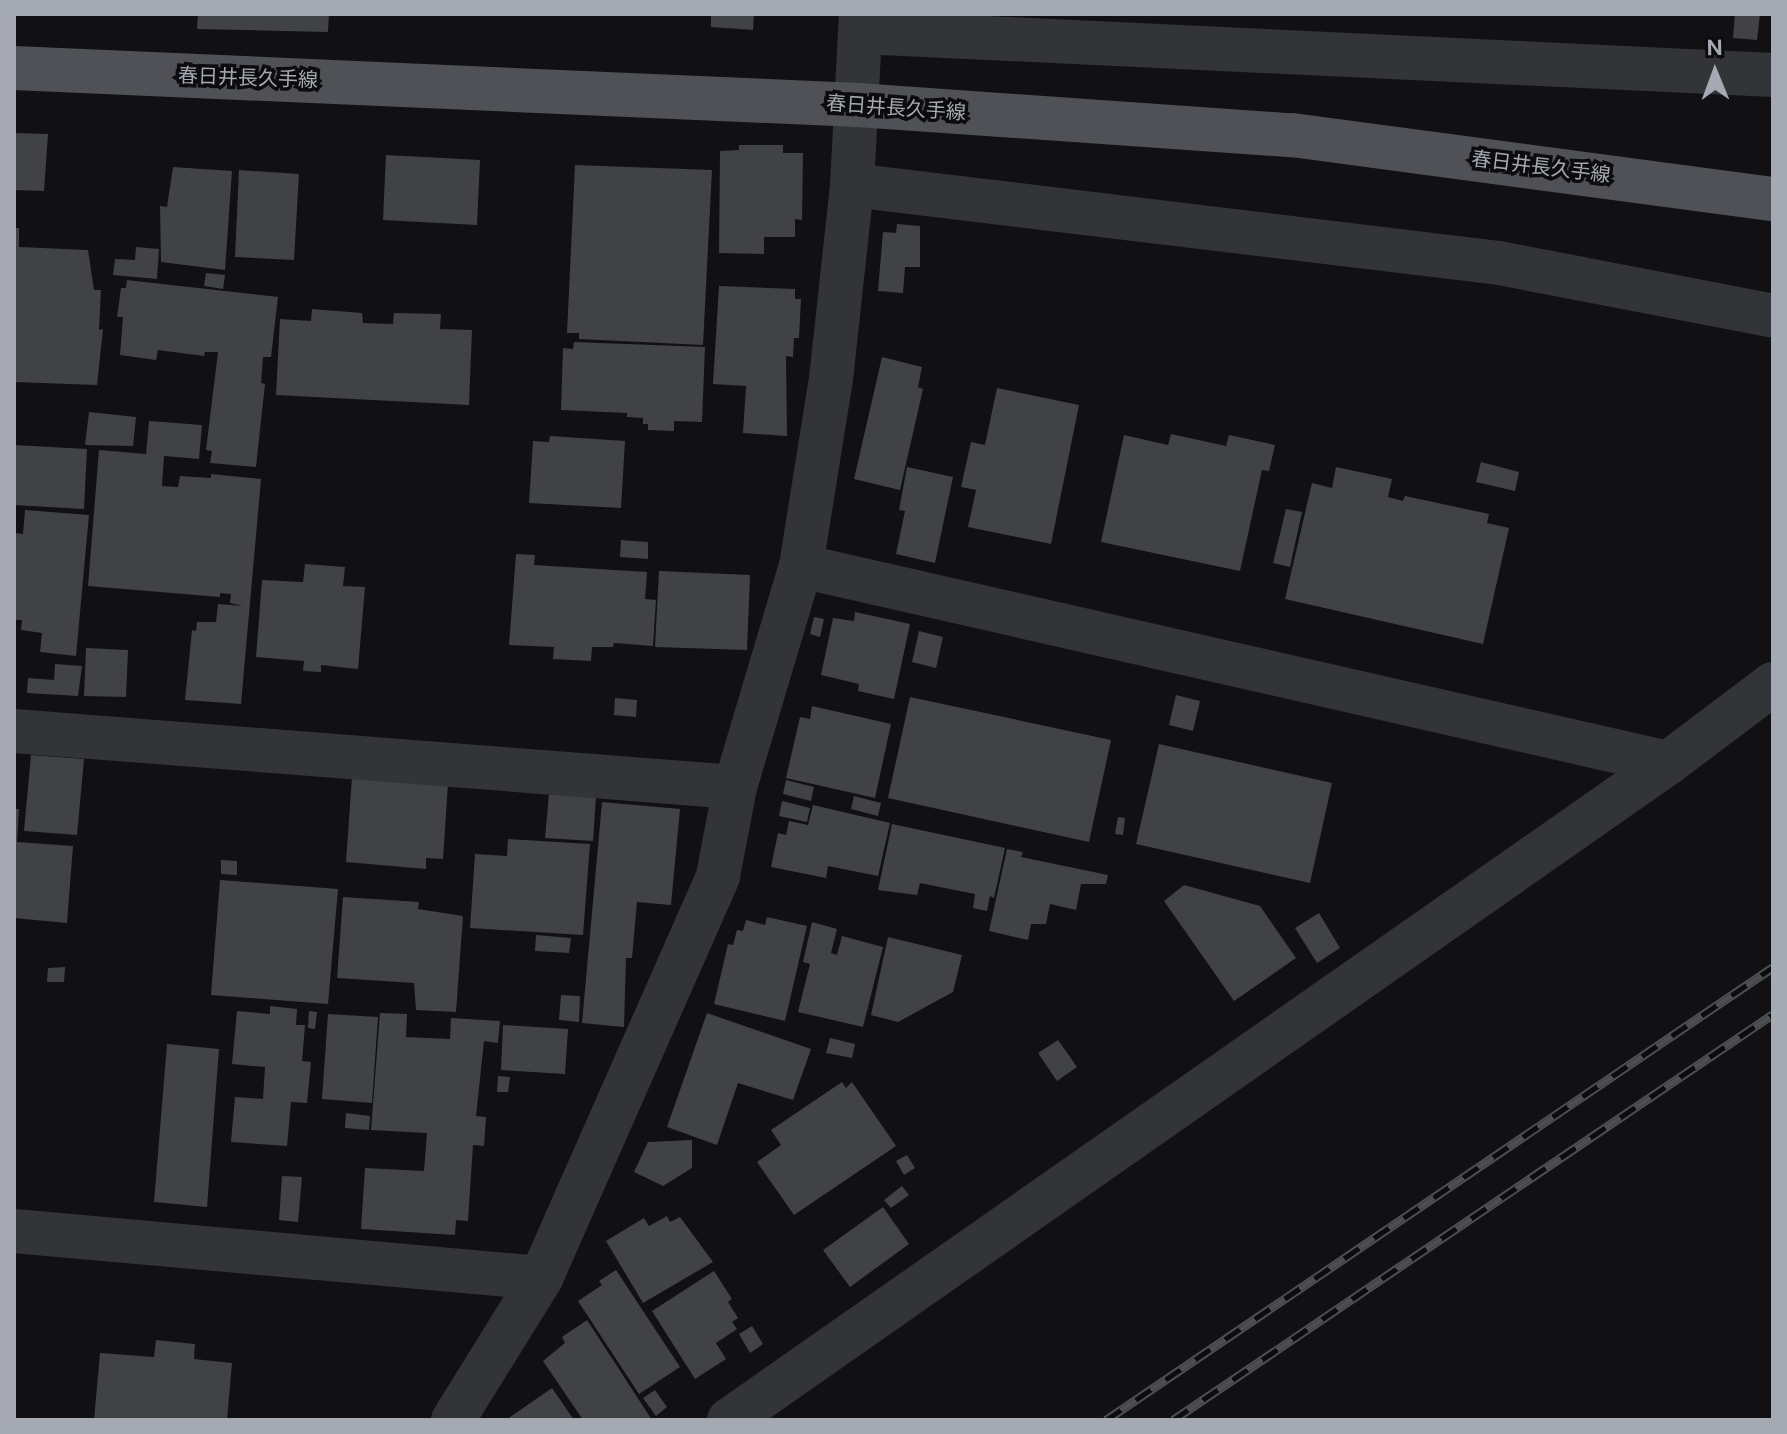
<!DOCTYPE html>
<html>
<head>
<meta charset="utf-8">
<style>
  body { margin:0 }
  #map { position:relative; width:1787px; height:1434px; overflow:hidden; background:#111113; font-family:"DM Sans","Noto Sans JP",sans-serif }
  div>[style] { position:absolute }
  .building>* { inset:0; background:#414246 }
  .minor>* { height:44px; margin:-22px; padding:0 22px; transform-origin:22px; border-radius:22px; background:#333437 }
  .major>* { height:44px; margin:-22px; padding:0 22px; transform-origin:22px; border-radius:22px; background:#4f5156 }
  .rail>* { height:9px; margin-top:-4.5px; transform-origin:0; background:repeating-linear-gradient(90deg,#0c0c0e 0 18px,#4c4e52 0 36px); box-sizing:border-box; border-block:2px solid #4c4e52 }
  span { translate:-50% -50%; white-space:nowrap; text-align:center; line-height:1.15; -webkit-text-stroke:7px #0c0c0e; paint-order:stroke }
  .street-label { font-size:20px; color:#a4a9b2 }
  .frame { position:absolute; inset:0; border:16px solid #a4a9b2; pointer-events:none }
  .north { position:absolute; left:1675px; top:32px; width:80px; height:80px; -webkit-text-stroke:6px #0c0c0e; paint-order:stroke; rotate:359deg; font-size:22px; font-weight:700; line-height:32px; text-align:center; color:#a4a9b2 }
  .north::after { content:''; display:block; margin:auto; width:28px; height:36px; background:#a4a9b2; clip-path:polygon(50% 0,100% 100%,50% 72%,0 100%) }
</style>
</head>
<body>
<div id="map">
  <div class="building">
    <i style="clip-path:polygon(198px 14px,329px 14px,328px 32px,197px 29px)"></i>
    <i style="clip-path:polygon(711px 14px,754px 14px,753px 30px,711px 27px)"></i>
    <i style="clip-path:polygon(1735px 14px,1760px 14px,1757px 40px,1733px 38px)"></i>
    <i style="clip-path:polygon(14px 133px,48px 134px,44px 191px,14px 190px)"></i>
    <i style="clip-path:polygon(739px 145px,783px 145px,783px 153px,803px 153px,802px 220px,795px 219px,795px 237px,764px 237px,764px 254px,719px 253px,720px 151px,739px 150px)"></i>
    <i style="clip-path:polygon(386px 155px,480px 160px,477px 225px,383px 220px)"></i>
    <i style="clip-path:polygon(575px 165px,712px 170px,703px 345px,579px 339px,579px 333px,567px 333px)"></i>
    <i style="clip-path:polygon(173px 167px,232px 171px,225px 270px,161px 262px,160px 206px,167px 207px)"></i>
    <i style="clip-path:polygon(239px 170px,299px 174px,294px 260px,235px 257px)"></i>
    <i style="clip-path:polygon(897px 224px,920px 226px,920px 267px,905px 267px,903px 293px,878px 291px,883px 232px,896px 233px)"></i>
    <i style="clip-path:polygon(14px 228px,19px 228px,19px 247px,88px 250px,94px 290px,101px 290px,99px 330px,103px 329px,97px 385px,14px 382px)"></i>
    <i style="clip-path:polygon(136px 247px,159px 249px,157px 279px,113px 275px,115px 259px,135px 260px)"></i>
    <i style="clip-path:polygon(206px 273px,225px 275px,223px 289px,204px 286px)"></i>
    <i style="clip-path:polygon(127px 280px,278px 297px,271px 357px,263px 357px,261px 383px,265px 384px,256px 467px,210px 463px,212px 451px,206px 450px,218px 352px,205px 352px,204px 356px,158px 350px,156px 360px,120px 355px,123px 317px,117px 317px,121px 288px,126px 288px)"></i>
    <i style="clip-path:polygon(719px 286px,795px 289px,795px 299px,801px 299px,799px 338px,794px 338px,793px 357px,786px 356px,787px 436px,743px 433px,746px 386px,713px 384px)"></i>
    <i style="clip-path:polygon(312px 309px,362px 313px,363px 323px,393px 324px,394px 313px,441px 314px,440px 329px,472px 330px,469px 405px,276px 395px,280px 319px,311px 321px)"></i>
    <i style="clip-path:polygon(574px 342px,705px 347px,702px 422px,674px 421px,674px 431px,648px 430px,648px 424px,643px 424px,643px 418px,627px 417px,627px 413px,561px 410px,563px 348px,573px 349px)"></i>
    <i style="clip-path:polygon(882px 357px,922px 367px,918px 387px,923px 389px,900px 490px,854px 479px)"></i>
    <i style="clip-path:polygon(997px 388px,1079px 405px,1051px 544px,968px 527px,976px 490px,961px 487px,971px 442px,985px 445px)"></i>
    <i style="clip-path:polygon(89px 412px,136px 417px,133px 446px,85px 445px)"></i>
    <i style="clip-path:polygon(149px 421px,202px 425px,199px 459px,164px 456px,162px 486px,178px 487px,180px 476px,211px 478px,211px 474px,261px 479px,241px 704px,185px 700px,192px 630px,196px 631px,197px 622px,216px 622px,218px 604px,243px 606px,230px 603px,231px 594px,220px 593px,220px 597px,88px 586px,99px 450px,146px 454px)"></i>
    <i style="clip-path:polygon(1171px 434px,1226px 446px,1229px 435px,1275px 445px,1269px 471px,1262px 470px,1240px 571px,1101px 542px,1124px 435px,1168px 445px)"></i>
    <i style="clip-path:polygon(550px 436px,625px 441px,621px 508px,529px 503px,533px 441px,549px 442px)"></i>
    <i style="clip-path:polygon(14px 445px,87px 449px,84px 509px,14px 505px)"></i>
    <i style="clip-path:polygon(1481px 462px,1519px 472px,1515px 491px,1476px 482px)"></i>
    <i style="clip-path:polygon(907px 467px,953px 477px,935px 563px,896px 554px,905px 511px,899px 510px)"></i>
    <i style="clip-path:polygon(1336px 467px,1392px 479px,1388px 497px,1403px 501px,1405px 496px,1489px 514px,1487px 523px,1509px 528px,1483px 644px,1285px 599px,1312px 483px,1332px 488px)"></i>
    <i style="clip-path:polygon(1286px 509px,1302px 512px,1290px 567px,1273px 563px)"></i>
    <i style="clip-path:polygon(25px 510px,89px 515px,76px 656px,40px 652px,42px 633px,21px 630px,22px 620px,14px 620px,14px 533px,23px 534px)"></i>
    <i style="clip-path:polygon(621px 540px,648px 542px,648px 559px,620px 557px)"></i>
    <i style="clip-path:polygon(516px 554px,535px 555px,534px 565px,647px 572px,645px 599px,656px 600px,653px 646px,614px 643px,613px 647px,592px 647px,591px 661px,553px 659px,554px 647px,509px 645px)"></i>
    <i style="clip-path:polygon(305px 564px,345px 567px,343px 586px,365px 587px,358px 669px,321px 665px,321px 672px,303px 671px,304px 661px,256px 657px,262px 580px,303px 582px)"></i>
    <i style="clip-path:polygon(659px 571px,750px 575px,747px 650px,655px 647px)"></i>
    <i style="clip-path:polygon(855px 612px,910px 624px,894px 699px,858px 691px,859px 684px,821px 675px,833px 618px,854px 621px)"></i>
    <i style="clip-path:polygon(814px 617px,824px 619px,820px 637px,810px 634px)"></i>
    <i style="clip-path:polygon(919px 631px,943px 637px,936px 668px,912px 662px)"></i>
    <i style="clip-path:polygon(86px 648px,128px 650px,126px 697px,84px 696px)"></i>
    <i style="clip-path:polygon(55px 664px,82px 666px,78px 696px,27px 693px,28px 678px,54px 680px)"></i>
    <i style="clip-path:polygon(1176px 695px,1200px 701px,1193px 731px,1169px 725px)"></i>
    <i style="clip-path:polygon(910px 697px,1111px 740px,1089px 842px,888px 798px)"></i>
    <i style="clip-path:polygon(615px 698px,637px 700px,636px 717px,614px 715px)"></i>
    <i style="clip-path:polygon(812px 706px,891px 724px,875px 798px,786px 778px,800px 717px,810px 719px)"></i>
    <i style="clip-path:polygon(1159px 744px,1332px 783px,1310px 883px,1136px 844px)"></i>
    <i style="clip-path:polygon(31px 755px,84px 759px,77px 835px,24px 831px)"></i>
    <i style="clip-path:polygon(352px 777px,448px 784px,443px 859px,426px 858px,426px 869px,346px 862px)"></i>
    <i style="clip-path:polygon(786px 780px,814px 787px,811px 801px,783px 794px)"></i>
    <i style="clip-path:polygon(549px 794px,596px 797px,593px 841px,545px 838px)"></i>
    <i style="clip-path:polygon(854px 796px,881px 803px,878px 816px,851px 809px)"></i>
    <i style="clip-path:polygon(782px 801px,810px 808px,807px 822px,779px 816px)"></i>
    <i style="clip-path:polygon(602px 802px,680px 809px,671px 905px,637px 902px,632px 958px,626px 958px,624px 1027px,582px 1023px)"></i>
    <i style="clip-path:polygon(813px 805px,890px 823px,878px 876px,828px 866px,826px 878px,771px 867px,778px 833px,786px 835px,789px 821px,808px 825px)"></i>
    <i style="clip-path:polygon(14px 809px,19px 809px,17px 842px,73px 846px,67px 923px,14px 918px)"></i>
    <i style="clip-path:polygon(1118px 817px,1125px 818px,1123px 835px,1115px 834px)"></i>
    <i style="clip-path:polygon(892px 824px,1005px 848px,994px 898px,990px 896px,987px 911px,973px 908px,975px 894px,920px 883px,917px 895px,878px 890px)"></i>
    <i style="clip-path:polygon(508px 839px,590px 844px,583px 935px,470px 928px,475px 854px,507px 856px)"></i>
    <i style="clip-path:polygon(1007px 849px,1023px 852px,1021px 857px,1108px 875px,1106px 884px,1081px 884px,1076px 910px,1050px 904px,1046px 924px,1031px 924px,1028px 940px,989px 931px)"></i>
    <i style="clip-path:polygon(221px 860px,237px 861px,237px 875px,221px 874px)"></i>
    <i style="clip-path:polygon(220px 880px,338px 889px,328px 1004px,211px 995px)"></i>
    <i style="clip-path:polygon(1184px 885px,1260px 906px,1296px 958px,1234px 1001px,1164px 901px)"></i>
    <i style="clip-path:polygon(343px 897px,419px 902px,418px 909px,463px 916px,456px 1012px,416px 1010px,414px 983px,337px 978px)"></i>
    <i style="clip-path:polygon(1319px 913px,1340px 948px,1317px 963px,1295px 928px)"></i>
    <i style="clip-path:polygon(767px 917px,807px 926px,785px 1021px,714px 1004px,728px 944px,733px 945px,737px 930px,743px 931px,746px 920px,765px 925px)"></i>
    <i style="clip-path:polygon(812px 922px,837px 929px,831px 953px,837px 955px,842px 936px,883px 947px,863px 1027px,798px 1012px,810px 964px,803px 962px)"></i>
    <i style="clip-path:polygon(536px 935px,571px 938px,569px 953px,535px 951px)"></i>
    <i style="clip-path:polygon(888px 937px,962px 955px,953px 992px,898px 1022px,871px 1015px)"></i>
    <i style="clip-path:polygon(65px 967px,64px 982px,47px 982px,48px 968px)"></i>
    <i style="clip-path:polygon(561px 995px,580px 996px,579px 1022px,559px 1020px)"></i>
    <i style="clip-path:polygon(270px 1006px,297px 1009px,296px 1025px,305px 1025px,302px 1061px,311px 1062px,307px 1103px,291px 1102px,287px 1146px,231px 1142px,235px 1097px,263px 1099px,265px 1067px,232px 1064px,237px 1011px,270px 1014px)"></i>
    <i style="clip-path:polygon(309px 1011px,317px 1012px,315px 1029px,308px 1028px)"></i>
    <i style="clip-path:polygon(380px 1013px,407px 1014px,406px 1037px,450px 1039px,451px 1018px,500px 1021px,498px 1043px,484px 1041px,476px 1116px,486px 1117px,484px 1146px,473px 1145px,468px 1221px,456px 1220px,455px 1235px,361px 1229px,365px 1168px,424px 1171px,427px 1133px,371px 1130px)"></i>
    <i style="clip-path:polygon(707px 1013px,811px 1049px,793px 1100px,738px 1083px,717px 1145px,667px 1127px)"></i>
    <i style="clip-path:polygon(328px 1014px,378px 1017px,372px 1103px,322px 1099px)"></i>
    <i style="clip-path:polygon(503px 1025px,568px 1029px,565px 1074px,501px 1070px)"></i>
    <i style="clip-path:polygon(830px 1038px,855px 1044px,852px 1058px,826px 1053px)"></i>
    <i style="clip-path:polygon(1058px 1040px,1077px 1067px,1057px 1081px,1038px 1053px)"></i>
    <i style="clip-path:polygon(167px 1044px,219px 1049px,207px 1207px,154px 1202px)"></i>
    <i style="clip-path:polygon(498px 1076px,510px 1077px,508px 1092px,497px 1092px)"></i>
    <i style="clip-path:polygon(842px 1082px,846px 1088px,852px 1082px,896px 1146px,794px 1215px,757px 1162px,781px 1145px,771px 1130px)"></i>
    <i style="clip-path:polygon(346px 1113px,370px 1116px,369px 1130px,345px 1128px)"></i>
    <i style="clip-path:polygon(692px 1140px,692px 1168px,663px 1186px,634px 1172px,648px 1142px)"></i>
    <i style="clip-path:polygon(907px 1155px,915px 1168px,904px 1175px,896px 1161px)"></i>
    <i style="clip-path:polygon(282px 1176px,302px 1177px,298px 1222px,279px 1220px)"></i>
    <i style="clip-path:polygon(902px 1186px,909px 1195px,891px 1208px,884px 1200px)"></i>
    <i style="clip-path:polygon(883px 1207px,909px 1244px,850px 1287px,823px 1250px)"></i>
    <i style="clip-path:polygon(667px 1216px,670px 1222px,680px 1217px,713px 1262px,643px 1303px,606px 1241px,644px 1218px,649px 1226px)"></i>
    <i style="clip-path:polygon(616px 1270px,680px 1367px,639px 1394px,578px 1301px,602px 1285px,599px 1281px)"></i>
    <i style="clip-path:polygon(714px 1271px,732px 1299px,728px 1302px,738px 1318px,732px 1322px,737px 1329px,716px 1343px,726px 1359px,695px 1379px,652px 1311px)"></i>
    <i style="clip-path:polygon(587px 1320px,652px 1420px,583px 1420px,543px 1361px,565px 1343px,562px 1337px)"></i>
    <i style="clip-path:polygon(752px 1326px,763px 1344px,750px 1353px,739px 1334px)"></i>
    <i style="clip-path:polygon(156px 1340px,195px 1344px,194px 1359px,232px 1363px,227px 1420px,94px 1420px,100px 1353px,154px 1357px)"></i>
    <i style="clip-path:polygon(552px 1388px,574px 1420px,506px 1420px)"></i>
    <i style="clip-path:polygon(655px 1390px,667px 1407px,656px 1416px,643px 1398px)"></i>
  </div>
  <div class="minor">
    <i style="left:861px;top:32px;width:913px;rotate:2.7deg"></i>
    <i style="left:852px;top:185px;width:652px;rotate:6.87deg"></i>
    <i style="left:1499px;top:263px;width:279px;rotate:10.9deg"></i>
    <i style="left:801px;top:566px;width:889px;rotate:12.8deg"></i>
    <i style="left:14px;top:731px;width:723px;rotate:4.44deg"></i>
    <i style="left:14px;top:1231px;width:529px;rotate:5.1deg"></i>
    <i style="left:453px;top:1420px;width:167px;rotate:-58.2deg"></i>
    <i style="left:541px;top:1278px;width:439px;rotate:-66.2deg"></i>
    <i style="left:718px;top:876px;width:91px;rotate:-79.2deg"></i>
    <i style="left:735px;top:787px;width:231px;rotate:-73.4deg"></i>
    <i style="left:801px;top:566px;width:189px;rotate:-80.9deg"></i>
    <i style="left:831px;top:379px;width:195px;rotate:-83.8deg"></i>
    <i style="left:852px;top:185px;width:171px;rotate:-87deg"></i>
    <i style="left:729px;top:1420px;width:1146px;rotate:-34.98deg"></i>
    <i style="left:1668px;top:763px;width:131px;rotate:-37deg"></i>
  </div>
  <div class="major">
    <i style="left:14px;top:68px;width:845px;rotate:2.51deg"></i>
    <i style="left:858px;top:105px;width:435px;rotate:4deg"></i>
    <i style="left:1292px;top:135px;width:485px;rotate:7.6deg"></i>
  </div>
  <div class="rail">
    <i style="left:1106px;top:1420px;width:806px;rotate:-34.18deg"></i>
    <i style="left:1173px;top:1420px;width:724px;rotate:-34.08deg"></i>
  </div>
  <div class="street-label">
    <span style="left:248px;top:78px;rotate:2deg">春日井長久手線</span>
    <span style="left:896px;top:108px;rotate:4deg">春日井長久手線</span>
    <span style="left:1541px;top:167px;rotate:7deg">春日井長久手線</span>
  </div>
  <div class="frame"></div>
  <div class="north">N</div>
</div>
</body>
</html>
